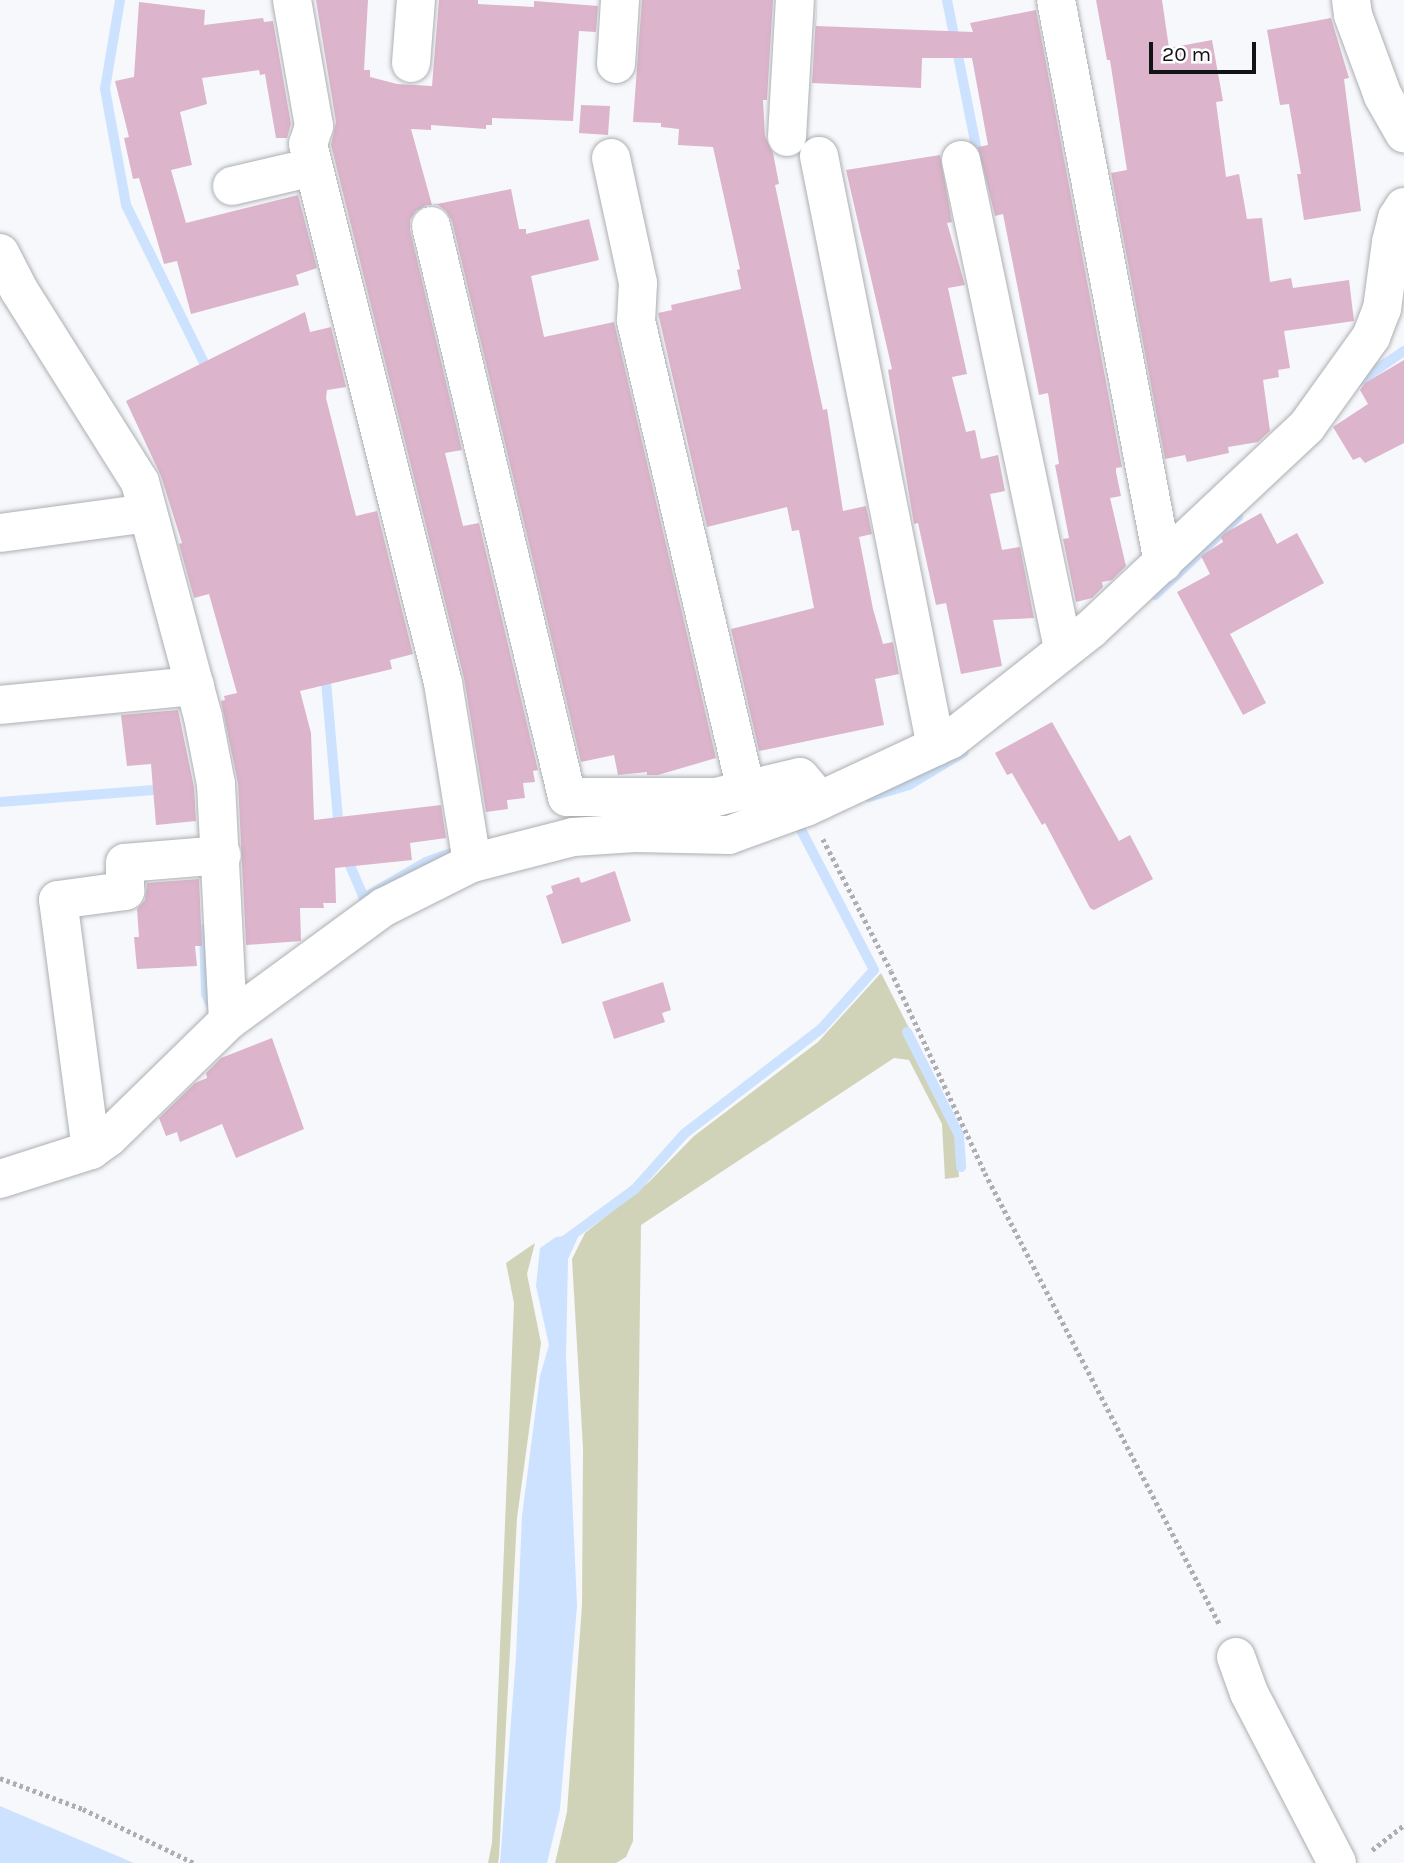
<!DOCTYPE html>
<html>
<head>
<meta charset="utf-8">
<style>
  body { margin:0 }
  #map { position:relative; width:1404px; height:1863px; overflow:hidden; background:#f6f8fb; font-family:Karla,sans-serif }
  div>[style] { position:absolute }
  .green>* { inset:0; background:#d1d3b8 }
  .water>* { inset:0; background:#cde2fe }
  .stream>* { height:10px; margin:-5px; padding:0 5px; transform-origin:5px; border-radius:5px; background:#cde2fe }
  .building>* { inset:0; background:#dcb4cb }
  .path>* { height:4.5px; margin-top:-2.25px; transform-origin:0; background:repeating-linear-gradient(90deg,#adaeb1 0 3.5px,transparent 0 7px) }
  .roads { filter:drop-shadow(0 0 2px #adafb2) drop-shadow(0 0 2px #adafb2) }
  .street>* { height:38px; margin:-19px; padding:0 19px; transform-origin:19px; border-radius:19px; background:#fff }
  .secondary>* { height:38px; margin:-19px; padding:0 19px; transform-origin:19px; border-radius:19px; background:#fff }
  span { translate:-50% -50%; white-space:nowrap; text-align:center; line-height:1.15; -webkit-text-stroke:6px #fff; paint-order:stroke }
  .scale { position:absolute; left:1149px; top:42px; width:107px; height:32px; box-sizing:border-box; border:4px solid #121314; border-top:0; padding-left:9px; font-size:21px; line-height:24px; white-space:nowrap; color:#121314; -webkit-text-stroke:5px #fff; paint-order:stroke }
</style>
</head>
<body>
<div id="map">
  <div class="green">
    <i style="clip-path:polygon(881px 973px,909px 1028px,903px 1033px,957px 1140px,959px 1177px,945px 1179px,942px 1124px,909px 1060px,894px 1058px,641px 1225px,633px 1841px,626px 1857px,616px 1863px,555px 1863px,567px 1812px,582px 1605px,583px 1448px,572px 1259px,585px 1233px,649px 1182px,694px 1136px,818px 1042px)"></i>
    <i style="clip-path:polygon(535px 1243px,527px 1274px,541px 1343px,517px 1518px,499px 1857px,498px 1863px,488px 1863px,492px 1843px,514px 1303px,506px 1263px)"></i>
  </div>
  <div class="water">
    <i style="clip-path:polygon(579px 1235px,568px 1259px,566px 1357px,577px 1606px,560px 1809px,547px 1863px,500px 1863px,516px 1657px,522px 1516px,540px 1376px,549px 1345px,536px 1286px,540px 1248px,556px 1237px)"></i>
    <i style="clip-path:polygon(0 1806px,134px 1863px,0 1863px)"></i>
  </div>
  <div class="stream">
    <i style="left:120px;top:0;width:90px;rotate:99.6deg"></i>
    <i style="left:105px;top:89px;width:118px;rotate:79.7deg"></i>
    <i style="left:126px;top:205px;width:187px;rotate:63.7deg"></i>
    <i style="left:947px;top:0;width:165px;rotate:78.8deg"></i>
    <i style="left:1357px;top:383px;width:57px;rotate:-34.2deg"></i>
    <i style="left:1155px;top:595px;width:114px;rotate:-43.2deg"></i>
    <i style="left:325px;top:670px;width:160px;rotate:85deg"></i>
    <i style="left:869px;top:797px;width:42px;rotate:-16.7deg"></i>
    <i style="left:909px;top:785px;width:64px;rotate:-31deg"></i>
    <i style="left:0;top:802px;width:167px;rotate:-4.5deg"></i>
    <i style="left:345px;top:854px;width:48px;rotate:66.6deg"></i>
    <i style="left:364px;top:898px;width:72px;rotate:-30.1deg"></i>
    <i style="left:426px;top:862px;width:32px;rotate:-20deg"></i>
    <i style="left:204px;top:929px;width:65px;rotate:88.2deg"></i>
    <i style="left:206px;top:994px;width:17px;rotate:66deg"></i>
    <i style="left:907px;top:1032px;width:115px;rotate:63.2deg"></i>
    <i style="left:959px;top:1135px;width:32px;rotate:86deg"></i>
    <i style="left:560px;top:1244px;width:93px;rotate:-36.3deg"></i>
    <i style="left:635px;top:1189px;width:74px;rotate:-48.3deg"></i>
    <i style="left:684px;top:1134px;width:173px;rotate:-37.5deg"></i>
    <i style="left:821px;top:1029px;width:79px;rotate:-48.1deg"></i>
    <i style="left:874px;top:970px;width:169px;rotate:-117.5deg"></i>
  </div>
  <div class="building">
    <i style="clip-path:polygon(316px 0,368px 0,364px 70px,370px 70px,370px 77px,397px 84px,432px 86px,439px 0,478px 0,478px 4px,534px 7px,534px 1px,598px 6px,596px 32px,579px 31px,573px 121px,492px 118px,492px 125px,486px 125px,486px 129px,431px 125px,431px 130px,411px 129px,432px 205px,511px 189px,519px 229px,526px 229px,526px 234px,589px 219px,599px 260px,531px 276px,544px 337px,614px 322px,716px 758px,658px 775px,647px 775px,647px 772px,618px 775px,614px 755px,581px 762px,452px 221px,446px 211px,438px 205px,427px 205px,416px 211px,410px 220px,410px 230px,462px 450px,445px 453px,463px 526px,479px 523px,538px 770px,533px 771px,535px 782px,523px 783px,525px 798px,507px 800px,508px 809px,486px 812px,464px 678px,331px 145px,336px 122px)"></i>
    <i style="clip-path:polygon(642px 0,773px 0,767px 100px,763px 100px,765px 136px,773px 153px,779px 184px,775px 185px,823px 410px,827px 409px,843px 511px,866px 506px,872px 534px,859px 537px,873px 609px,883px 644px,893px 642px,899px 674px,875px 679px,884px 725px,759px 751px,731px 629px,814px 608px,799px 530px,792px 531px,787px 507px,707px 527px,658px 313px,672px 310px,671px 305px,741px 289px,737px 270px,740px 269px,713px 147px,678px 145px,679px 129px,661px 127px,661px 123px,633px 122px)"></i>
    <i style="clip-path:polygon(817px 0,816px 26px,973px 32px,970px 23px,1036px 10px,1122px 467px,1116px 468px,1116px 472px,1121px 496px,1110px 498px,1126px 566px,1112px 580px,1102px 582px,1103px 587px,1092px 598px,1076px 602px,1063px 539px,1069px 538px,1055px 465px,1059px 464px,1048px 393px,1039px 395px,1003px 214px,995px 216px,978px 147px,988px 145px,972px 58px,922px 58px,921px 88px,812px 83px)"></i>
    <i style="clip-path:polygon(1096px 0,1162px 0,1169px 48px,1212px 40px,1223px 101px,1216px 102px,1226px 177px,1239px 174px,1247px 219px,1262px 218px,1270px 282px,1291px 278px,1293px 288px,1349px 280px,1354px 321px,1284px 331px,1290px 368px,1278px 370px,1279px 377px,1263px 380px,1270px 431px,1258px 442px,1228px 447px,1229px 453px,1187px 462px,1185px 455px,1165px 459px,1111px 173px,1127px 170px,1110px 60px,1107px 60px)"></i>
    <i style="clip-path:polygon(139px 2px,205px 10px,204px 25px,263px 18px,264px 22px,273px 21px,291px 124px,287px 138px,276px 138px,265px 74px,260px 75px,259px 70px,202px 78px,207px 104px,180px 112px,192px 165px,171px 170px,186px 223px,298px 195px,317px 268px,296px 275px,299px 285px,191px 314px,177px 261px,164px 264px,139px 178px,133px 179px,124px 138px,129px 137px,115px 81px,134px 77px)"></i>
    <i style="clip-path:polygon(1331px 18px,1349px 78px,1344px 79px,1361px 211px,1304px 220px,1297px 174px,1301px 174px,1289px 104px,1280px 105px,1267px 30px)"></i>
    <i style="clip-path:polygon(581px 105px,610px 106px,608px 135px,579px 133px)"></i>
    <i style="clip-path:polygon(940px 155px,952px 222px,947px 223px,965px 285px,948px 288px,967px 374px,952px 377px,966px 432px,975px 430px,981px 459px,998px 455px,1005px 491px,990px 494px,1002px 550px,1020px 547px,1034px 618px,993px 620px,1002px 666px,961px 674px,946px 603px,936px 605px,918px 523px,914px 524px,888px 370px,892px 369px,846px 170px)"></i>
    <i style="clip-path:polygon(305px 312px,310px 332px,331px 327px,346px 387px,327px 390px,326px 398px,356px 516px,377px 511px,413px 654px,390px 660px,392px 669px,300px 691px,311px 733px,314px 820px,441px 805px,446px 838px,410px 843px,412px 860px,335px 868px,336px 903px,323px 903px,324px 908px,300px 908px,301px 941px,246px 945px,238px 783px,221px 701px,225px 700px,224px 696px,237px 693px,209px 594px,194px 598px,179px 544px,182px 543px,161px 476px,126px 401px)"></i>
    <i style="clip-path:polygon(1404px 360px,1404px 443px,1365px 463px,1360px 457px,1353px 460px,1333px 427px,1368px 404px,1360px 390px,1365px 383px)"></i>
    <i style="clip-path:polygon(1261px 513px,1277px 544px,1297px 533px,1324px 583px,1230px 634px,1266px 703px,1243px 715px,1177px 592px,1210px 574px,1201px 556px,1223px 542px,1221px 537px,1225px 533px)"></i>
    <i style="clip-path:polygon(178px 710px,194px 787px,196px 821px,156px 825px,151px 764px,127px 766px,121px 715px)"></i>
    <i style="clip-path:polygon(1052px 722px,1119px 841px,1130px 835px,1153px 879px,1094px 910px,1090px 908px,1045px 823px,1042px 825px,1012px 773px,1007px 775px,995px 753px)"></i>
    <i style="clip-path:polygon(615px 871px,631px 921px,562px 944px,546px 896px,553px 893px,551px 886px,579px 877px,581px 883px)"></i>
    <i style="clip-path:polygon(199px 879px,202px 946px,195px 946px,197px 966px,137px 969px,134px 937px,139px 937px,137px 909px,145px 900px,147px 883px)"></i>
    <i style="clip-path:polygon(663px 982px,671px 1010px,662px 1013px,665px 1022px,614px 1039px,602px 1002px)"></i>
    <i style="clip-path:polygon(272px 1038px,304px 1129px,236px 1158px,222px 1124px,180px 1142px,177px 1132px,166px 1136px,159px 1118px,195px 1083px,207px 1078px,206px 1073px,221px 1058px)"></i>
  </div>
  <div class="path">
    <i style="left:823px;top:839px;width:148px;rotate:62.7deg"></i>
    <i style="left:891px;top:971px;width:223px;rotate:65deg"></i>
    <i style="left:985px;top:1173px;width:509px;rotate:62.53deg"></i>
    <i style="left:0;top:1778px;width:89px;rotate:20.5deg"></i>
    <i style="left:83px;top:1809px;width:123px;rotate:25.9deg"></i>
    <i style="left:1372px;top:1850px;width:41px;rotate:-38deg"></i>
  </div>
  <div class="roads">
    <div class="street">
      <i style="left:292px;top:0;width:128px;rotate:80.1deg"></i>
      <i style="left:314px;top:126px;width:19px;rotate:108deg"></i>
      <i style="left:308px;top:144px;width:556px;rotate:75.94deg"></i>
      <i style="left:443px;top:683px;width:182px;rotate:80.8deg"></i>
      <i style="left:1056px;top:0;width:573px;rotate:79.24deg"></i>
      <i style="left:411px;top:63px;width:63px;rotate:-85.5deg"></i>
      <i style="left:616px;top:64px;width:64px;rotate:-86.4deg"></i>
      <i style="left:787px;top:137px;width:137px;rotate:-86.7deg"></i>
      <i style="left:819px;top:156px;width:602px;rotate:78.8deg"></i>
      <i style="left:611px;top:158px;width:128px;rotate:77.8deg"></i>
      <i style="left:638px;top:283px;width:38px;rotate:93deg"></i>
      <i style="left:636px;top:321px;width:482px;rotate:76.8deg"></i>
      <i style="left:961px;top:160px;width:499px;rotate:78.2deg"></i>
      <i style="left:232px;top:186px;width:83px;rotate:-13.2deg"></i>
      <i style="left:431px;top:226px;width:587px;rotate:76.6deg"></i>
      <i style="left:567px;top:797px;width:149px"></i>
      <i style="left:716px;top:797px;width:86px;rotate:-13.4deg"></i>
      <i style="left:800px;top:777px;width:31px;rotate:50deg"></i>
      <i style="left:0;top:253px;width:42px;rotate:62.8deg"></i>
      <i style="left:19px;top:290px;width:227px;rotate:57.8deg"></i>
      <i style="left:140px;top:482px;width:243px;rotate:75deg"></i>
      <i style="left:203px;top:717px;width:68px;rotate:79deg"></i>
      <i style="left:216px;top:784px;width:237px;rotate:87.1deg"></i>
      <i style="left:0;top:533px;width:148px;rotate:-7.7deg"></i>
      <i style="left:0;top:705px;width:196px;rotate:-5.6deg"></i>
      <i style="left:91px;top:1150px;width:252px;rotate:-97.5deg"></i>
      <i style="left:58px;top:900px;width:68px;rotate:-7.7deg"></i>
      <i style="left:125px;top:891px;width:28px;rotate:-90deg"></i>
      <i style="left:125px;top:863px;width:97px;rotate:-4.7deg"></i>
      <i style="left:0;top:1179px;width:96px;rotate:-17.7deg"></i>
      <i style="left:91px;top:1150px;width:22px;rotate:-36deg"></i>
      <i style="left:109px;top:1137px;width:166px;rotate:-44.3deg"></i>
      <i style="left:228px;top:1021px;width:193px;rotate:-36.2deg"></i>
      <i style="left:384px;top:907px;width:98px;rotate:-26.6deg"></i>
      <i style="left:472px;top:863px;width:104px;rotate:-14.4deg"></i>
      <i style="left:573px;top:837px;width:62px;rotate:-3.7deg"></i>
      <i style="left:635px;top:833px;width:94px;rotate:1.2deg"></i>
      <i style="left:729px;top:835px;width:82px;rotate:-20deg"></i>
      <i style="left:806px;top:807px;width:159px;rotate:-25deg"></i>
      <i style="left:950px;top:740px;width:179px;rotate:-38.2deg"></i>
      <i style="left:1091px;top:629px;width:296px;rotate:-43.2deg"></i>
      <i style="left:1307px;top:426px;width:110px;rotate:-54.3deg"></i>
      <i style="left:1371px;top:337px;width:30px;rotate:-69deg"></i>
      <i style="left:1382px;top:309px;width:68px;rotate:-82.3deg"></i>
      <i style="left:1391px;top:242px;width:25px;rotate:-76deg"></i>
      <i style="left:1397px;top:218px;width:13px;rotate:-58deg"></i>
      <i style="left:1236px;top:1657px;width:38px;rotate:70deg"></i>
      <i style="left:1249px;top:1693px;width:191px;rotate:62.6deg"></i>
    </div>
    <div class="secondary">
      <i style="left:1351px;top:0;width:15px;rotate:82deg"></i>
      <i style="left:1353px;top:15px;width:86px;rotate:69.7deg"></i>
      <i style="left:1383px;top:96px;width:43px;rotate:60.4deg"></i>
    </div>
  </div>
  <div class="scale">20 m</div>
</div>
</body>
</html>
